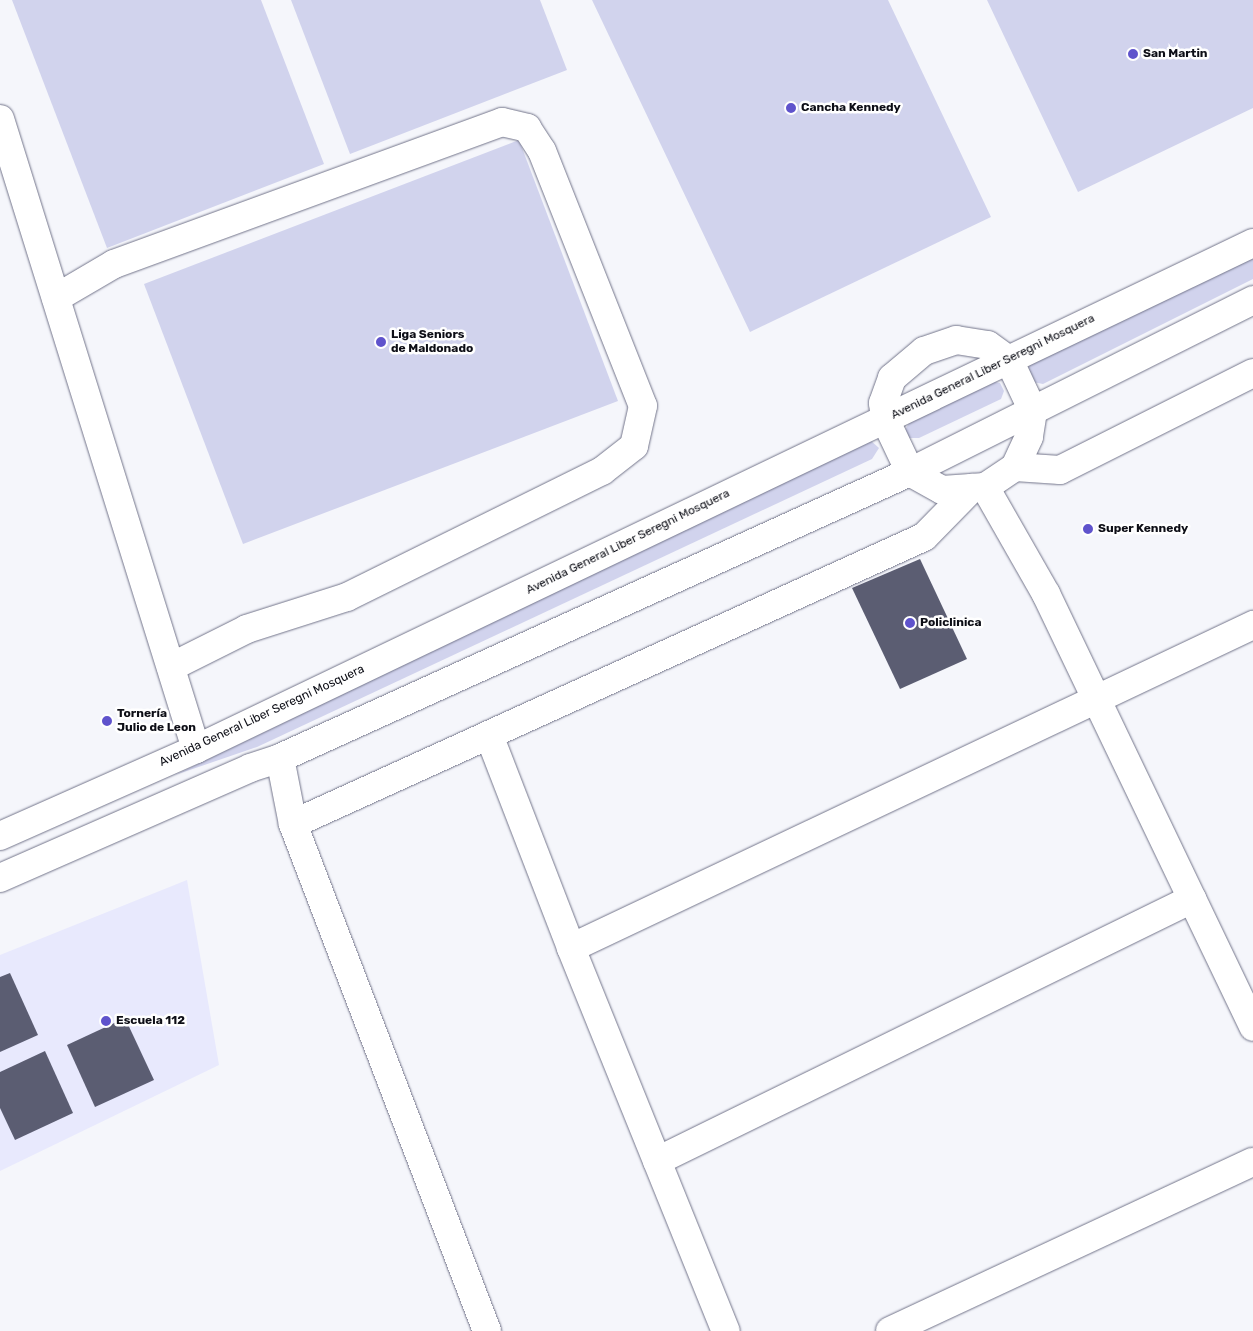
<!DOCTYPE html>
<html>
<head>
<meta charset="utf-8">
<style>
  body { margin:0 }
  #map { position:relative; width:1253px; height:1331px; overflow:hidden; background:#f5f6fb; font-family:Rubik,sans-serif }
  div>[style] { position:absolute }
  .built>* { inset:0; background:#e8e9fd }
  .green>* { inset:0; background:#d1d3ed }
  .building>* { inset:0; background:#5b5d72 }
  .roads { filter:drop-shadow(0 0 1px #72748a) drop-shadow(0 0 1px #72748a) }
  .minor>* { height:28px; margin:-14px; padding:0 14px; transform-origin:14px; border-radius:14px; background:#fff }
  .dots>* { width:14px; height:14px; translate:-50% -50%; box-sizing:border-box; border:2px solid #fff; border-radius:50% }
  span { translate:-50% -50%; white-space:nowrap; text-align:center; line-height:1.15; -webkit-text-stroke:5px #fff; paint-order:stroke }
  .poi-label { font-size:12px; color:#0d0e16; font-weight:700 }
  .left { translate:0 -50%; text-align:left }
  .street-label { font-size:12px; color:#0d0e16 }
</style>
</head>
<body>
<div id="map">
  <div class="built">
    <i style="clip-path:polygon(187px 880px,219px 1065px,0 1171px,0 955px)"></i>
  </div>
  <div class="green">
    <i style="clip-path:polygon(12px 0,261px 0,324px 164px,107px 248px)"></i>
    <i style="clip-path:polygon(291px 0,540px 0,567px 70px,350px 154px)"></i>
    <i style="clip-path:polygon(592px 0,888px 0,991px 217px,750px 332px)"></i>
    <i style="clip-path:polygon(987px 0,1253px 0,1253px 108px,1078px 192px)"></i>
    <i style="clip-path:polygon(519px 140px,618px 401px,243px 544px,144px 284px)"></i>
    <i style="clip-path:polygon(1253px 257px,1253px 279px,1043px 384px,1033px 382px,1027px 373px,1030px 364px)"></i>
    <i style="clip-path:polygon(991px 381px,1000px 383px,1004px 391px,1001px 399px,919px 438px,909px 438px,904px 432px,909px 423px)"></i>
    <i style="clip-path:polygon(870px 440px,879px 448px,872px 459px,257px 747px,175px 775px)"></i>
  </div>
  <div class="building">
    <i style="clip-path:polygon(920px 559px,967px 659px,900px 689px,852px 588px)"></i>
    <i style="clip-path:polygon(10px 973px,38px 1035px,0 1052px,0 977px)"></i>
    <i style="clip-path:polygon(125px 1018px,154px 1080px,95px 1107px,67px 1045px)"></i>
    <i style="clip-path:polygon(45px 1051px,73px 1113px,15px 1140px,0 1108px,0 1072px)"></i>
  </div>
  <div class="roads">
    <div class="minor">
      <i style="left:0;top:119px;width:660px;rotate:72.72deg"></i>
      <i style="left:56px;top:298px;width:67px;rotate:-30.4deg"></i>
      <i style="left:114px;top:264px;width:413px;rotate:-20.1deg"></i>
      <i style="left:502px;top:122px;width:26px;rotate:13deg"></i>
      <i style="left:527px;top:128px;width:27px;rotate:57deg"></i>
      <i style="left:542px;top:151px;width:274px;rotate:68.4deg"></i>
      <i style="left:643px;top:406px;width:41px;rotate:102.7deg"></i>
      <i style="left:634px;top:446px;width:41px;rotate:142deg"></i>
      <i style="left:602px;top:471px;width:284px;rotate:153.7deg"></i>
      <i style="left:347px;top:597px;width:105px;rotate:162.3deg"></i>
      <i style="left:247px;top:629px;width:85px;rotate:153.4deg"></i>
      <i style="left:956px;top:340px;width:32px;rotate:9deg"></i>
      <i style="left:988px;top:345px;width:26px;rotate:36deg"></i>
      <i style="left:1009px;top:360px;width:56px;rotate:64.8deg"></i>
      <i style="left:1033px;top:411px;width:26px;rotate:99deg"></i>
      <i style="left:1029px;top:437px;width:33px;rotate:115deg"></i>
      <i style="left:1015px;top:467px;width:36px;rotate:146deg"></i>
      <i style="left:985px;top:487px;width:43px;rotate:176deg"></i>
      <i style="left:942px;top:490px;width:37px;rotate:-151deg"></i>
      <i style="left:910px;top:472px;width:59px;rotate:-115.3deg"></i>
      <i style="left:885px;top:419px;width:16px;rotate:-97deg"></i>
      <i style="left:883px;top:403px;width:27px;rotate:-70deg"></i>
      <i style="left:892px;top:378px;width:42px;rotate:-40.2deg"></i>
      <i style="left:924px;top:351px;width:34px;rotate:-19deg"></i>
      <i style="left:1015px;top:467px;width:45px;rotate:3.8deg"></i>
      <i style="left:1060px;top:470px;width:216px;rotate:-26.7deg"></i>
      <i style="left:985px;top:487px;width:123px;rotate:60.3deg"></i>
      <i style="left:1046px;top:594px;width:480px;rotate:64.4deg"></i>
      <i style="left:489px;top:735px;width:228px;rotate:68.9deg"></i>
      <i style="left:571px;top:948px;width:413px;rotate:68deg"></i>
      <i style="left:280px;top:758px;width:67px;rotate:78.9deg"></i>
      <i style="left:293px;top:824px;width:543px;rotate:69.06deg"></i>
      <i style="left:293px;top:824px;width:693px;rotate:-24.46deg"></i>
      <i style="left:924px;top:537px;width:69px;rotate:-45.6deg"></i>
      <i style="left:0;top:836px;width:214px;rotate:-23.9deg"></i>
      <i style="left:196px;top:749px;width:1172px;rotate:-25.58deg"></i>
      <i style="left:0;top:878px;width:273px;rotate:-23.7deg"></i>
      <i style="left:250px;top:768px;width:32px;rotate:-18deg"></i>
      <i style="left:280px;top:758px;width:692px;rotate:-24.42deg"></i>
      <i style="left:910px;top:472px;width:384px;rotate:-26.6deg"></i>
      <i style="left:571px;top:948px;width:755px;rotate:-25.34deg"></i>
      <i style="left:657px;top:1161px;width:596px;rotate:-26.09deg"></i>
      <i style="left:890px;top:1331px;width:400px;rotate:-25deg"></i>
    </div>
  </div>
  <div class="dots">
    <i style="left:1133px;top:54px;background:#5f53cc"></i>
    <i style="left:791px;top:108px;background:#5f53cc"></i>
    <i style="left:381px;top:342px;background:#5f53cc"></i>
    <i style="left:1088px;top:529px;background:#5f53cc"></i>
    <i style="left:910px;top:623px;background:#5f53cc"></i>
    <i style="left:107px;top:721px;background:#5f53cc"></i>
    <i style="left:106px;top:1021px;background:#5f53cc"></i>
  </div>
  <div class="poi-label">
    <span class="left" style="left:1143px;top:54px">San Martin</span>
    <span class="left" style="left:801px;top:108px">Cancha Kennedy</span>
    <span class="left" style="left:391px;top:342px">Liga Seniors<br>de Maldonado</span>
    <span class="left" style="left:1098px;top:529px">Super Kennedy</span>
    <span class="left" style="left:920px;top:623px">Policlinica</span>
    <span class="left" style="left:117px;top:721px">Tornería<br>Julio de Leon</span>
    <span class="left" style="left:116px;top:1021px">Escuela 112</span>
  </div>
  <div class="street-label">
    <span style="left:993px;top:367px;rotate:-26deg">Avenida General Liber Seregni Mosquera</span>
    <span style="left:628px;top:542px;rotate:-26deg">Avenida General Liber Seregni Mosquera</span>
    <span style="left:262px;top:716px;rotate:-25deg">Avenida General Liber Seregni Mosquera</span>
  </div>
</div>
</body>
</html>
